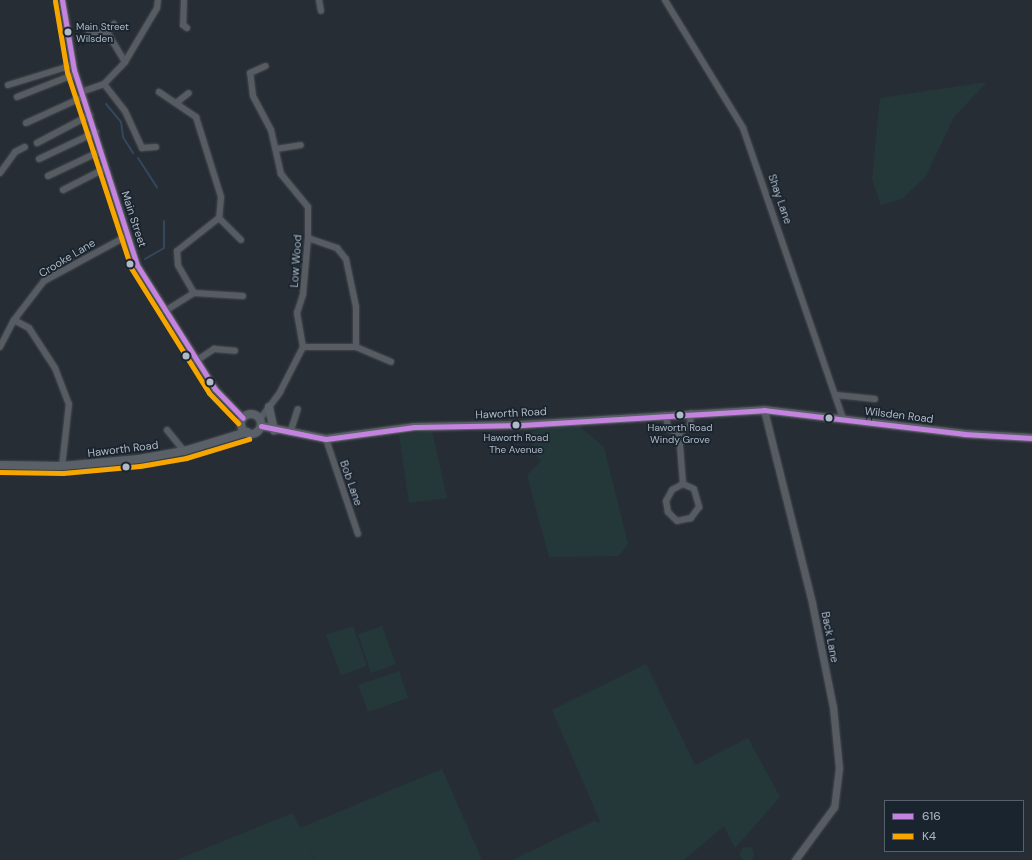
<!DOCTYPE html>
<html>
<head>
<meta charset="utf-8">
<style>
  body { margin:0 }
  #map { position:relative; width:1032px; height:860px; overflow:hidden; background:#272d34; font-family:"DM Sans",sans-serif }
  div>[style] { position:absolute }
  .green>* { inset:0; background:#24383a }
  .round { border-radius:50% }
  .stream>* { height:2px; margin:-1px; padding:0 1px; transform-origin:1px; border-radius:1px; background:#33475e }
  .roads { filter:drop-shadow(0 0 1px #45494f) drop-shadow(0 0 1px #45494f) }
  .minor>* { height:6px; margin:-3px; padding:0 3px; transform-origin:3px; border-radius:3px; background:#575c62 }
  .tertiary>* { height:7px; margin:-3.5px; padding:0 3.5px; transform-origin:3.5px; border-radius:3.5px; background:#575c62 }
  .secondary>* { height:8px; margin:-4px; padding:0 4px; transform-origin:4px; border-radius:4px; background:#5a6068 }
  .secondary>.ring { margin:-4px; padding:0; box-sizing:content-box; background:none; border:8px solid #5a6068; border-radius:50% }
  .bus-1>* { height:5px; margin:-2.5px; padding:0 2.5px; transform-origin:2.5px; border-radius:2.5px; background:#c483df }
  .bus-2>* { height:5px; margin:-2.5px; padding:0 2.5px; transform-origin:2.5px; border-radius:2.5px; background:#f7a600 }
  .dots>* { width:11px; height:11px; translate:-50% -50%; box-sizing:border-box; border:2px solid #1a242f; border-radius:50% }
  span { translate:-50% -50%; white-space:nowrap; text-align:center; line-height:1.15; -webkit-text-stroke:3.5px #1a242f; paint-order:stroke }
  .bus-label { font-size:10px; color:#b0bac6 }
  .left { translate:0 -50%; text-align:left }
  .street-label { font-size:11px; color:#b0bac6 }
  .legend { position:absolute; left:884px; top:800px; width:140px; height:52px; box-sizing:border-box; background:#1a242f; border:1px solid #56606b; margin:0; padding:5px 7px; list-style:none; font-size:12px; color:#b0bac6 }
  .legend li { display:flex; align-items:center; gap:8px; height:20px }
  .legend b { width:20px; border:1px solid #56606b }
</style>
</head>
<body>
<div id="map">
  <div class="green">
    <i style="clip-path:polygon(987px 82px,954px 117px,926px 176px,902px 199px,881px 205px,872px 179px,880px 98px)"></i>
    <i style="clip-path:polygon(578px 425px,604px 447px,628px 544px,619px 556px,549px 557px,527px 475px,541px 461px,535px 454px,531px 431px)"></i>
    <i style="clip-path:polygon(432px 431px,447px 498px,409px 503px,399px 435px)"></i>
    <i style="clip-path:polygon(353px 626px,367px 666px,341px 675px,326px 635px)"></i>
    <i style="clip-path:polygon(382px 626px,396px 664px,371px 673px,358px 634px)"></i>
    <i style="clip-path:polygon(646px 664px,695px 765px,748px 738px,780px 797px,735px 848px,724px 826px,684px 860px,512px 860px,594px 821px,601px 823px,552px 710px)"></i>
    <i style="clip-path:polygon(399px 671px,408px 698px,368px 712px,358px 685px)"></i>
    <i style="clip-path:polygon(442px 769px,482px 860px,315px 860px,309px 847px,314px 860px,177px 860px,293px 813px,300px 828px)"></i>
    <i class="round" style="left:740px;top:847px;width:14px;height:14px"></i>
  </div>
  <div class="stream">
    <i style="left:106px;top:104px;width:23px;rotate:50deg"></i>
    <i style="left:121px;top:122px;width:15px;rotate:82deg"></i>
    <i style="left:123px;top:137px;width:19px;rotate:58deg"></i>
    <i style="left:138px;top:158px;width:35px;rotate:57deg"></i>
    <i style="left:145px;top:259px;width:22px;rotate:-30deg"></i>
    <i style="left:164px;top:248px;width:27px;rotate:-90deg"></i>
  </div>
  <div class="roads">
    <div class="minor">
      <i style="left:184px;top:0;width:25px;rotate:92deg"></i>
      <i style="left:183px;top:25px;width:5px;rotate:37deg"></i>
      <i style="left:319px;top:0;width:11px;rotate:80deg"></i>
      <i style="left:665px;top:0;width:150px;rotate:58.6deg"></i>
      <i style="left:743px;top:128px;width:308px;rotate:71deg"></i>
      <i style="left:114px;top:24px;width:11px;rotate:131deg"></i>
      <i style="left:107px;top:32px;width:35px;rotate:59deg"></i>
      <i style="left:89px;top:32px;width:18px"></i>
      <i style="left:104px;top:84px;width:34px;rotate:52deg"></i>
      <i style="left:125px;top:111px;width:41px;rotate:65.3deg"></i>
      <i style="left:142px;top:148px;width:14px;rotate:-4deg"></i>
      <i style="left:8px;top:85px;width:68px;rotate:-17.1deg"></i>
      <i style="left:81px;top:92px;width:24px;rotate:-19deg"></i>
      <i style="left:104px;top:84px;width:30px;rotate:-46deg"></i>
      <i style="left:125px;top:62px;width:63px;rotate:-59.3deg"></i>
      <i style="left:157px;top:8px;width:8px;rotate:-83deg"></i>
      <i style="left:159px;top:92px;width:45px;rotate:34deg"></i>
      <i style="left:196px;top:117px;width:84px;rotate:72.6deg"></i>
      <i style="left:221px;top:197px;width:21px;rotate:95deg"></i>
      <i style="left:17px;top:97px;width:62px;rotate:-21.6deg"></i>
      <i style="left:176px;top:103px;width:16px;rotate:-38deg"></i>
      <i style="left:26px;top:123px;width:63px;rotate:-24.5deg"></i>
      <i style="left:37px;top:143px;width:60px;rotate:-27.8deg"></i>
      <i style="left:276px;top:149px;width:25px;rotate:-9deg"></i>
      <i style="left:39px;top:159px;width:63px;rotate:-25.3deg"></i>
      <i style="left:0;top:173px;width:26px;rotate:-54deg"></i>
      <i style="left:15px;top:152px;width:11px;rotate:-27deg"></i>
      <i style="left:48px;top:176px;width:59px;rotate:-25.3deg"></i>
      <i style="left:63px;top:190px;width:48px;rotate:-27.1deg"></i>
      <i style="left:308px;top:238px;width:31px;rotate:19deg"></i>
      <i style="left:337px;top:248px;width:14px;rotate:51deg"></i>
      <i style="left:346px;top:259px;width:49px;rotate:78.2deg"></i>
      <i style="left:356px;top:307px;width:40px;rotate:90deg"></i>
      <i style="left:194px;top:293px;width:32px;rotate:-120deg"></i>
      <i style="left:178px;top:265px;width:14px;rotate:-94deg"></i>
      <i style="left:177px;top:251px;width:53px;rotate:-38.2deg"></i>
      <i style="left:219px;top:218px;width:31px;rotate:45deg"></i>
      <i style="left:165px;top:311px;width:34px;rotate:-32deg"></i>
      <i style="left:194px;top:293px;width:49px;rotate:3.5deg"></i>
      <i style="left:14px;top:320px;width:17px;rotate:28deg"></i>
      <i style="left:29px;top:328px;width:48px;rotate:57deg"></i>
      <i style="left:55px;top:368px;width:39px;rotate:69deg"></i>
      <i style="left:69px;top:404px;width:62px;rotate:96.4deg"></i>
      <i style="left:0;top:347px;width:30px;rotate:-63deg"></i>
      <i style="left:14px;top:320px;width:49px;rotate:-52.4deg"></i>
      <i style="left:44px;top:281px;width:94px;rotate:-28.5deg"></i>
      <i style="left:303px;top:347px;width:53px"></i>
      <i style="left:356px;top:347px;width:38px;rotate:23deg"></i>
      <i style="left:196px;top:361px;width:22px;rotate:-34deg"></i>
      <i style="left:214px;top:349px;width:21px;rotate:5deg"></i>
      <i style="left:836px;top:395px;width:39px;rotate:6deg"></i>
      <i style="left:666px;top:415px;width:14px;rotate:82deg"></i>
      <i style="left:668px;top:429px;width:12px;rotate:20deg"></i>
      <i style="left:679px;top:433px;width:13px;rotate:-32deg"></i>
      <i style="left:690px;top:426px;width:13px;rotate:-86deg"></i>
      <i style="left:260px;top:419px;width:34px;rotate:-53deg"></i>
      <i style="left:280px;top:392px;width:51px;rotate:-62.9deg"></i>
      <i style="left:303px;top:347px;width:35px;rotate:-100deg"></i>
      <i style="left:297px;top:313px;width:20px;rotate:-72deg"></i>
      <i style="left:303px;top:294px;width:56px;rotate:-84.9deg"></i>
      <i style="left:308px;top:238px;width:31px;rotate:-90deg"></i>
      <i style="left:308px;top:207px;width:43px;rotate:-129.3deg"></i>
      <i style="left:281px;top:174px;width:45px;rotate:-102.8deg"></i>
      <i style="left:271px;top:130px;width:38px;rotate:-118deg"></i>
      <i style="left:253px;top:96px;width:23px;rotate:-97deg"></i>
      <i style="left:250px;top:73px;width:17px;rotate:-24deg"></i>
      <i style="left:167px;top:430px;width:27px;rotate:51deg"></i>
      <i style="left:290px;top:433px;width:25px;rotate:-72deg"></i>
      <i style="left:679px;top:433px;width:51px;rotate:85.5deg"></i>
      <i style="left:683px;top:484px;width:12px;rotate:24deg"></i>
      <i style="left:694px;top:489px;width:19px;rotate:74deg"></i>
      <i style="left:699px;top:507px;width:14px;rotate:126deg"></i>
      <i style="left:691px;top:518px;width:14px;rotate:168deg"></i>
      <i style="left:677px;top:521px;width:13px;rotate:-135deg"></i>
      <i style="left:668px;top:512px;width:11px;rotate:-100deg"></i>
      <i style="left:666px;top:501px;width:13px;rotate:-61deg"></i>
      <i style="left:672px;top:490px;width:13px;rotate:-29deg"></i>
      <i style="left:326px;top:439px;width:100px;rotate:71.4deg"></i>
    </div>
    <div class="tertiary">
      <i style="left:62px;top:0;width:71px;rotate:80.3deg"></i>
      <i style="left:74px;top:70px;width:205px;rotate:72.1deg"></i>
      <i style="left:137px;top:265px;width:146px;rotate:57.8deg"></i>
      <i style="left:215px;top:389px;width:40px;rotate:46deg"></i>
      <i style="left:764px;top:410px;width:199px;rotate:76deg"></i>
      <i style="left:812px;top:603px;width:106px;rotate:78.6deg"></i>
      <i style="left:833px;top:707px;width:61px;rotate:84.4deg"></i>
      <i style="left:839px;top:768px;width:39px;rotate:97deg"></i>
      <i style="left:834px;top:807px;width:66px;rotate:126.3deg"></i>
    </div>
    <div class="secondary">
      <i style="left:269px;top:407px;width:24px;rotate:78deg"></i>
      <i class="ring" style="left:241px;top:414px;width:12px;height:12px"></i>
      <i style="left:261px;top:426px;width:66px;rotate:11.3deg"></i>
      <i style="left:326px;top:439px;width:89px;rotate:-7.8deg"></i>
      <i style="left:414px;top:427px;width:107px;rotate:-1.1deg"></i>
      <i style="left:521px;top:425px;width:243px;rotate:-3.5deg"></i>
      <i style="left:764px;top:410px;width:201px;rotate:6.8deg"></i>
      <i style="left:964px;top:434px;width:68px;rotate:3.4deg"></i>
      <i style="left:0;top:465px;width:62px;rotate:0.9deg"></i>
      <i style="left:62px;top:466px;width:77px;rotate:-5.2deg"></i>
      <i style="left:139px;top:459px;width:46px;rotate:-10.1deg"></i>
      <i style="left:184px;top:451px;width:66px;rotate:-16.8deg"></i>
    </div>
  </div>
  <div class="bus-1">
    <i style="left:62px;top:0;width:71px;rotate:80.3deg"></i>
    <i style="left:74px;top:70px;width:205px;rotate:72.1deg"></i>
    <i style="left:137px;top:265px;width:146px;rotate:57.8deg"></i>
    <i style="left:215px;top:389px;width:40px;rotate:46deg"></i>
    <i style="left:261px;top:426px;width:66px;rotate:11.3deg"></i>
    <i style="left:326px;top:439px;width:89px;rotate:-7.8deg"></i>
    <i style="left:414px;top:427px;width:107px;rotate:-1.1deg"></i>
    <i style="left:521px;top:425px;width:243px;rotate:-3.5deg"></i>
    <i style="left:764px;top:410px;width:201px;rotate:6.8deg"></i>
    <i style="left:964px;top:434px;width:68px;rotate:3.4deg"></i>
  </div>
  <div class="bus-2">
    <i style="left:55px;top:1px;width:72px;rotate:80.4deg"></i>
    <i style="left:67px;top:72px;width:206px;rotate:71.9deg"></i>
    <i style="left:131px;top:268px;width:147px;rotate:58deg"></i>
    <i style="left:209px;top:393px;width:42px;rotate:46deg"></i>
    <i style="left:0;top:472px;width:63px;rotate:0.9deg"></i>
    <i style="left:63px;top:473px;width:77px;rotate:-5.2deg"></i>
    <i style="left:140px;top:466px;width:47px;rotate:-9.9deg"></i>
    <i style="left:186px;top:458px;width:66px;rotate:-16.8deg"></i>
  </div>
  <div class="dots">
    <i style="left:68px;top:32px;background:#b0bac6"></i>
    <i style="left:130px;top:264px;background:#b0bac6"></i>
    <i style="left:186px;top:356px;background:#b0bac6"></i>
    <i style="left:210px;top:382px;background:#b0bac6"></i>
    <i style="left:680px;top:415px;background:#b0bac6"></i>
    <i style="left:829px;top:418px;background:#b0bac6"></i>
    <i style="left:516px;top:425px;background:#b0bac6"></i>
    <i style="left:126px;top:467px;background:#b0bac6"></i>
  </div>
  <div class="bus-label">
    <span class="left" style="left:76px;top:32px">Main Street<br>Wilsden</span>
    <span style="left:680px;top:433px">Haworth Road<br>Windy Grove</span>
    <span style="left:516px;top:443px">Haworth Road<br>The Avenue</span>
  </div>
  <div class="street-label">
    <span style="left:780px;top:199px;rotate:71deg">Shay Lane</span>
    <span style="left:134px;top:219px;rotate:72deg">Main Street</span>
    <span style="left:67px;top:258px;rotate:-31deg">Crooke Lane</span>
    <span style="left:296px;top:261px;rotate:-86deg">Low Wood</span>
    <span style="left:511px;top:413px;rotate:-3deg">Haworth Road</span>
    <span style="left:899px;top:415px;rotate:7deg">Wilsden Road</span>
    <span style="left:123px;top:449px;rotate:-7deg">Haworth Road</span>
    <span style="left:351px;top:483px;rotate:71deg">Bob Lane</span>
    <span style="left:830px;top:637px;rotate:79deg">Back Lane</span>
  </div>
  <ul class="legend">
  <li><b style="height:5px;background:#c483df"></b>616</li>
  <li><b style="height:5px;background:#f7a600"></b>K4</li>
  </ul>
</div>
</body>
</html>
